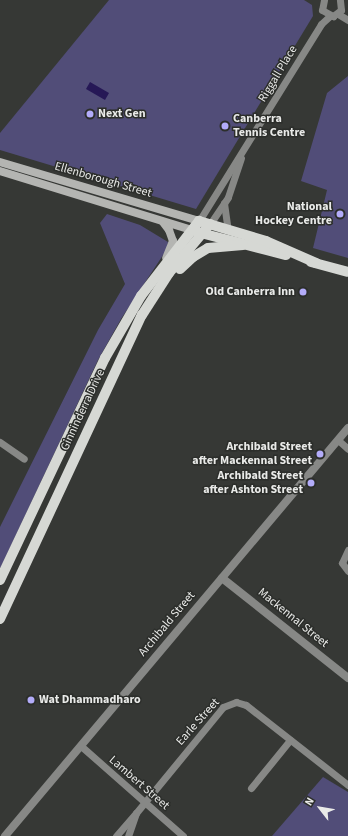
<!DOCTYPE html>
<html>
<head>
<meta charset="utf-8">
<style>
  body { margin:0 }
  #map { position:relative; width:348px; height:836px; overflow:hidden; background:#363835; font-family:"Source Sans 3",sans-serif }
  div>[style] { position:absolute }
  .green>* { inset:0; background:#514d78 }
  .water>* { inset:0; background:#261856 }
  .minor>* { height:7px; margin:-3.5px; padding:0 3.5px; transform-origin:3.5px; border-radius:3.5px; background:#878886 }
  .tertiary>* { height:8px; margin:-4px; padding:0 4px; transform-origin:4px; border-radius:4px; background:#878886 }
  .secondary>* { height:8px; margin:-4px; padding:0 4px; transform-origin:4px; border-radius:4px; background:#b4b5b2 }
  .primary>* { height:10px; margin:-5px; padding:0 5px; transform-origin:5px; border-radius:5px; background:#d6d8d4 }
  .dots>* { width:11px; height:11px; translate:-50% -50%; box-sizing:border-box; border:2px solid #2c2e2b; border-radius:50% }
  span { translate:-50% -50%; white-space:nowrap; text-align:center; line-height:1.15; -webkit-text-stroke:3px #2c2e2b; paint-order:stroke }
  .street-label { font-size:12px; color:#e9eae8 }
  .poi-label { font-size:12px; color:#e9eae8; font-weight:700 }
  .left { translate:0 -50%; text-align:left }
  .right { translate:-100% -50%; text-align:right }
  .north { position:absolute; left:300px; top:788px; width:40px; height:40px; -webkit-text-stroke:3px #2c2e2b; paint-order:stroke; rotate:301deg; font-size:11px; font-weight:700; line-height:16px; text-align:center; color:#e9eae8 }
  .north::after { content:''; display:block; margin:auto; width:14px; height:18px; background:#e9eae8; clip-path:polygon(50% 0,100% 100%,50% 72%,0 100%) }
</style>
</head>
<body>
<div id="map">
  <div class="green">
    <i style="clip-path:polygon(109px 0,304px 0,312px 5px,313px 16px,196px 209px,0 150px,0 133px)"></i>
    <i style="clip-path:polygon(348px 76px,348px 258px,313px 248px,327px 190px,301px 181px,327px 93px)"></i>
    <i style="clip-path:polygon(107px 214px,140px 225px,168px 242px,167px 249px,121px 319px,98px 360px,0 569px,0 527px,98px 330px,125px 284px,100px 223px)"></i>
    <i style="clip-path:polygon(323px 777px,348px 792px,348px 836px,272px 836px)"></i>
  </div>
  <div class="water">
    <i style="clip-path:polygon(90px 82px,109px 93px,105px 100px,86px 89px)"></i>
  </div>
  <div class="minor">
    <i style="left:324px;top:0;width:10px;rotate:101deg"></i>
    <i style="left:322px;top:10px;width:13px;rotate:29deg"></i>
    <i style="left:333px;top:16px;width:10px;rotate:-37deg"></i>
    <i style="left:341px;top:10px;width:10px;rotate:-96deg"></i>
    <i style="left:338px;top:14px;width:12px;rotate:31deg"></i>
    <i style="left:224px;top:203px;width:27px;rotate:82deg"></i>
    <i style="left:199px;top:221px;width:232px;rotate:-58.2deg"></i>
    <i style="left:321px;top:24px;width:12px;rotate:-42deg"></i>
    <i style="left:210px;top:224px;width:32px;rotate:-56deg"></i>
    <i style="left:228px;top:197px;width:41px;rotate:-71.6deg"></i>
    <i style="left:338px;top:440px;width:13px;rotate:42deg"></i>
    <i style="left:0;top:442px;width:29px;rotate:35deg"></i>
    <i style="left:348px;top:550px;width:14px;rotate:115deg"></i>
    <i style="left:342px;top:563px;width:10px;rotate:53deg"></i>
    <i style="left:81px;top:746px;width:136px;rotate:41.4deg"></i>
    <i style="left:251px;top:788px;width:62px;rotate:-50.9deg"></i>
    <i style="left:136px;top:813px;width:137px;rotate:-50.6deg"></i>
    <i style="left:223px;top:707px;width:14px;rotate:-21deg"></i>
    <i style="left:236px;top:702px;width:10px;rotate:17deg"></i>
    <i style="left:246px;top:705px;width:130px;rotate:38.1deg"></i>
    <i style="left:116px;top:836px;width:30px;rotate:-49deg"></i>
    <i style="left:136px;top:813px;width:24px;rotate:109deg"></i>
  </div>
  <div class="tertiary">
    <i style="left:222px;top:578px;width:161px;rotate:38.4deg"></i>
    <i style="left:5px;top:836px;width:533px;rotate:-49.95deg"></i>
  </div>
  <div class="secondary">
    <i style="left:0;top:162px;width:208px;rotate:16.5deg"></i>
    <i style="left:0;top:171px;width:201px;rotate:17.1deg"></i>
    <i style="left:163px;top:222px;width:10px;rotate:53deg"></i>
    <i style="left:169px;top:230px;width:12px;rotate:70deg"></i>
    <i style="left:173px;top:241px;width:18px;rotate:112deg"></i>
  </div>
  <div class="primary">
    <i style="left:197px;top:232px;width:92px;rotate:14.5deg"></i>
    <i style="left:311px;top:262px;width:38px;rotate:15deg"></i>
    <i style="left:180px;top:269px;width:18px;rotate:-43deg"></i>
    <i style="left:193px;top:257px;width:17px;rotate:-31deg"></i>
    <i style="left:208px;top:248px;width:35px;rotate:-5deg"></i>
    <i style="left:0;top:580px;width:246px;rotate:-64.7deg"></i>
    <i style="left:105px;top:358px;width:72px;rotate:-59.9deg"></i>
    <i style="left:141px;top:296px;width:95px;rotate:-52.3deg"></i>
    <i style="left:199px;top:221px;width:70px;rotate:16.6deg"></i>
    <i style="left:266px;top:241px;width:55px;rotate:23.7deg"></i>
    <i style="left:0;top:619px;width:336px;rotate:-65deg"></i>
    <i style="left:142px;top:315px;width:50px;rotate:-57.3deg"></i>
    <i style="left:169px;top:273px;width:64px;rotate:-50.1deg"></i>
  </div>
  <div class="dots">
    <i style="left:90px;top:114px;background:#b3acf9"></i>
    <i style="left:225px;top:126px;background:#b3acf9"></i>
    <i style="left:340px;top:214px;background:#b3acf9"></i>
    <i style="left:303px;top:292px;background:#b3acf9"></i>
    <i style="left:320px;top:454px;background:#b3acf9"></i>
    <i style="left:311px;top:483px;background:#b3acf9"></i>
    <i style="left:31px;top:700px;background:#b3acf9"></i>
  </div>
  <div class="street-label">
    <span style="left:278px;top:74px;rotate:-59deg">Riggall Place</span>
    <span style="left:103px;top:180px;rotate:16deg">Ellenborough Street</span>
    <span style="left:83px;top:410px;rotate:-65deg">Ginninderra Drive</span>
    <span style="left:293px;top:618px;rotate:39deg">Mackennal Street</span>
    <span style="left:167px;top:624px;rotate:-50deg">Archibald Street</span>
    <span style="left:198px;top:722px;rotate:-48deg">Earle Street</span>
    <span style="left:139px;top:783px;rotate:41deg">Lambert Street</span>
  </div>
  <div class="poi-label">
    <span class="left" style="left:98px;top:114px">Next Gen</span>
    <span class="left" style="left:233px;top:126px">Canberra<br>Tennis Centre</span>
    <span class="right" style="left:332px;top:214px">National<br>Hockey Centre</span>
    <span class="right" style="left:295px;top:292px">Old Canberra Inn</span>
    <span class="right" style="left:312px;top:454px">Archibald Street<br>after Mackennal Street</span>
    <span class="right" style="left:303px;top:483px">Archibald Street<br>after Ashton Street</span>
    <span class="left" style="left:39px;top:700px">Wat Dhammadharo</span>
  </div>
  <div class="north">N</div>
</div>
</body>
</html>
